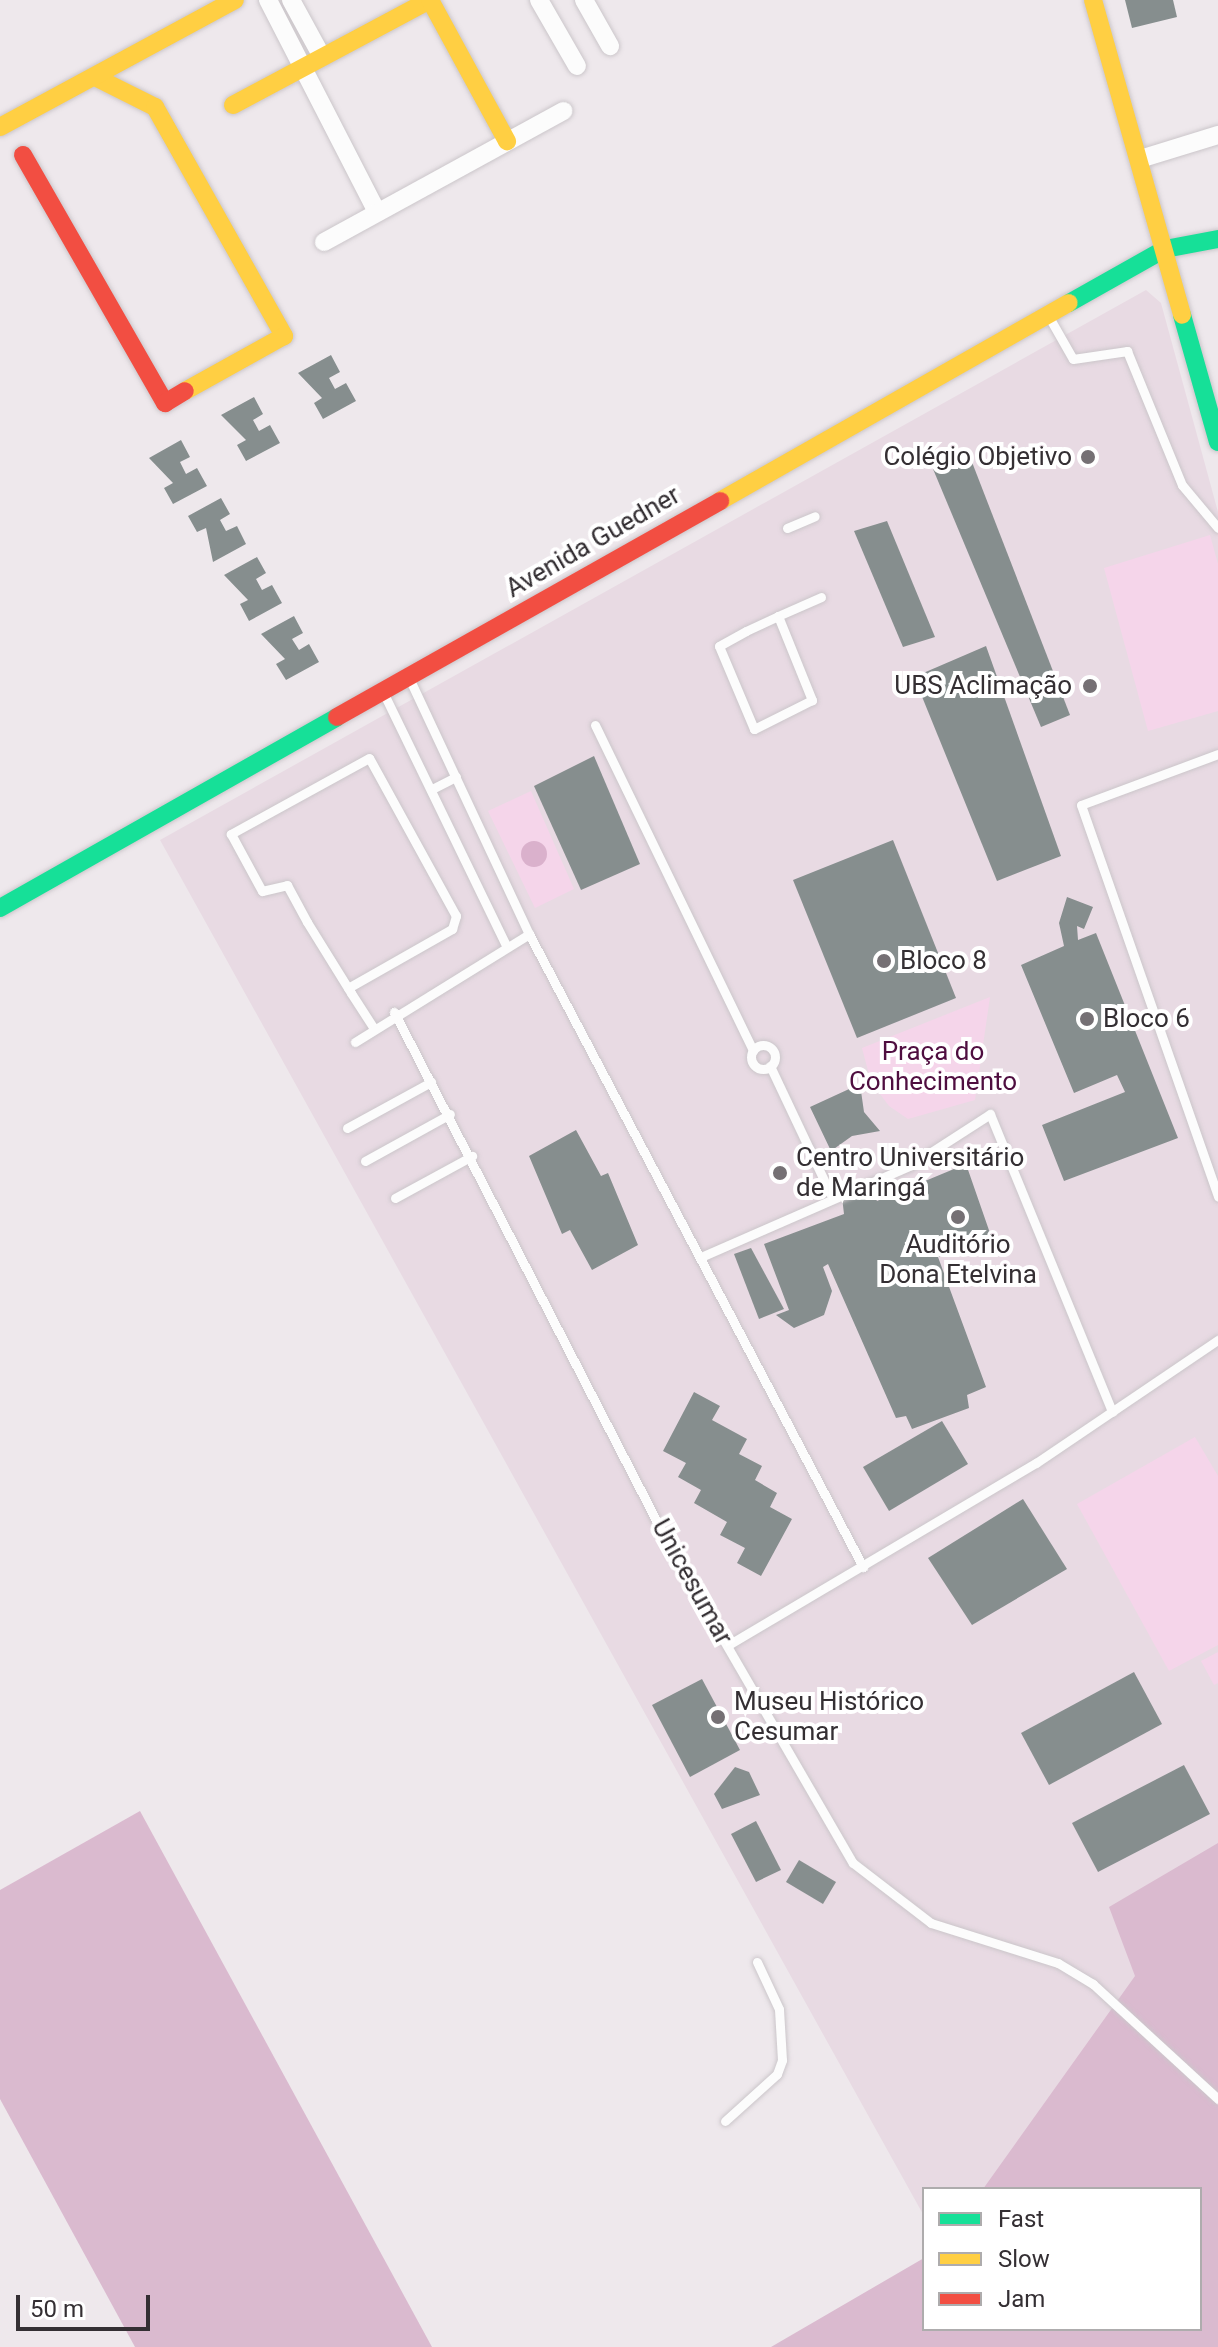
<!DOCTYPE html>
<html>
<head>
<meta charset="utf-8">
<style>
  body { margin:0 }
  #map { position:relative; width:1218px; height:2347px; overflow:hidden; background:#eee8ec; font-family:Roboto,sans-serif }
  div>[style] { position:absolute }
  .built>* { inset:0; background:#e8dae3 }
  .green>* { inset:0; background:#f5d5ea }
  .forest>* { inset:0; background:#dabacf }
  .water>* { inset:0; background:#dab1cc }
  .round { border-radius:50% }
  .building>* { inset:0; background:#868e8e }
  .roads { filter:drop-shadow(0 0 2px #cbc6ca) drop-shadow(0 0 2px #cbc6ca) }
  .lane>* { height:9px; margin:-4.5px; padding:0 4.5px; transform-origin:4.5px; border-radius:4.5px; background:#fcfcfc }
  .lane>.ring { margin:-4.5px; padding:0; box-sizing:content-box; background:none; border:9px solid #fcfcfc; border-radius:50% }
  .street>* { height:18px; margin:-9px; padding:0 9px; transform-origin:9px; border-radius:9px; background:#fcfcfc }
  .fast>* { height:18px; margin:-9px; padding:0 9px; transform-origin:9px; border-radius:9px; background:#16e098 }
  .slow>* { height:18px; margin:-9px; padding:0 9px; transform-origin:9px; border-radius:9px; background:#ffcf43 }
  .jam>* { height:18px; margin:-9px; padding:0 9px; transform-origin:9px; border-radius:9px; background:#f24e42 }
  .dots>* { width:22px; height:22px; translate:-50% -50%; box-sizing:border-box; border:4px solid #fff; border-radius:50% }
  span { translate:-50% -50%; white-space:nowrap; text-align:center; line-height:1.15; -webkit-text-stroke:8px #fff; paint-order:stroke }
  .poi-label { font-size:26px; color:#342f33 }
  .right { translate:-100% -50%; text-align:right }
  .left { translate:0 -50%; text-align:left }
  .street-label { font-size:26px; color:#342f33 }
  .park-label { font-size:26px; color:#4f0e40 }
  .legend { position:absolute; left:922px; top:2187px; width:280px; height:144px; box-sizing:border-box; background:#fff; border:2px solid #aeacad; margin:0; padding:10px 14px; list-style:none; font-size:24px; color:#342f33 }
  .legend li { display:flex; align-items:center; gap:16px; height:40px }
  .legend b { width:40px; border:2px solid #aeacad }
  .scale { position:absolute; left:16px; top:2295px; width:134px; height:36px; box-sizing:border-box; border:4px solid #342f33; border-top:0; padding-left:10px; font-size:24px; line-height:28px; white-space:nowrap; color:#342f33; -webkit-text-stroke:6px #fff; paint-order:stroke }
</style>
</head>
<body>
<div id="map">
  <div class="built">
    <i style="clip-path:polygon(1146px 290px,1161px 303px,1218px 512px,1218px 1918px,988px 2189px,924px 2189px,924px 2216px,160px 840px)"></i>
  </div>
  <div class="green">
    <i style="clip-path:polygon(1210px 535px,1218px 564px,1218px 711px,1148px 731px,1104px 568px)"></i>
    <i style="clip-path:polygon(531px 791px,574px 889px,535px 908px,488px 811px)"></i>
    <i style="clip-path:polygon(990px 997px,975px 1100px,908px 1119px,889px 1106px,871px 1082px,862px 1048px)"></i>
    <i style="clip-path:polygon(1195px 1437px,1218px 1476px,1218px 1645px,1169px 1671px,1077px 1504px)"></i>
    <i style="clip-path:polygon(1218px 1652px,1218px 1683px,1214px 1685px,1201px 1661px)"></i>
  </div>
  <div class="forest">
    <i style="clip-path:polygon(140px 1811px,432px 2347px,135px 2347px,0 2099px,0 1890px)"></i>
    <i style="clip-path:polygon(1218px 1843px,1218px 2347px,771px 2347px,924px 2258px,924px 2329px,1200px 2329px,1200px 2189px,983px 2189px,1135px 1976px,1109px 1907px)"></i>
  </div>
  <div class="water">
    <i class="round" style="left:521px;top:841px;width:26px;height:26px"></i>
  </div>
  <div class="building">
    <i style="clip-path:polygon(1125px 0,1173px 0,1177px 17px,1132px 28px)"></i>
    <i style="clip-path:polygon(331px 355px,340px 372px,329px 378px,335px 389px,346px 383px,356px 401px,323px 419px,314px 403px,322px 398px,298px 373px)"></i>
    <i style="clip-path:polygon(254px 397px,263px 414px,253px 420px,259px 431px,270px 425px,280px 443px,246px 461px,237px 445px,246px 440px,221px 415px)"></i>
    <i style="clip-path:polygon(181px 440px,190px 457px,180px 462px,186px 474px,197px 468px,207px 486px,173px 504px,164px 488px,173px 483px,149px 458px)"></i>
    <i style="clip-path:polygon(970px 457px,1070px 715px,1041px 727px,933px 469px)"></i>
    <i style="clip-path:polygon(221px 498px,230px 514px,220px 520px,226px 531px,237px 526px,246px 544px,213px 562px,206px 528px,197px 532px,188px 516px)"></i>
    <i style="clip-path:polygon(887px 521px,935px 637px,903px 647px,854px 531px)"></i>
    <i style="clip-path:polygon(257px 557px,266px 573px,256px 579px,262px 590px,272px 585px,282px 603px,249px 621px,240px 604px,248px 600px,224px 575px)"></i>
    <i style="clip-path:polygon(294px 616px,303px 633px,292px 639px,299px 650px,309px 644px,319px 662px,286px 680px,276px 664px,285px 659px,261px 634px)"></i>
    <i style="clip-path:polygon(986px 646px,1061px 856px,997px 881px,914px 677px)"></i>
    <i style="clip-path:polygon(594px 756px,640px 864px,581px 890px,534px 786px)"></i>
    <i style="clip-path:polygon(893px 840px,956px 998px,857px 1038px,793px 880px)"></i>
    <i style="clip-path:polygon(1067px 897px,1093px 907px,1084px 929px,1077px 926px,1078px 940px,1096px 933px,1178px 1138px,1064px 1181px,1042px 1125px,1125px 1092px,1117px 1075px,1074px 1093px,1021px 965px,1064px 946px,1059px 923px)"></i>
    <i style="clip-path:polygon(860px 1084px,864px 1112px,880px 1131px,852px 1136px,831px 1151px,810px 1107px)"></i>
    <i style="clip-path:polygon(576px 1130px,601px 1176px,608px 1173px,638px 1245px,592px 1270px,570px 1230px,562px 1234px,529px 1156px)"></i>
    <i style="clip-path:polygon(966px 1164px,991px 1236px,938px 1257px,986px 1387px,967px 1395px,969px 1408px,912px 1429px,906px 1416px,896px 1418px,828px 1264px,823px 1267px,832px 1291px,824px 1315px,794px 1328px,776px 1315px,789px 1310px,764px 1244px,844px 1214px,842px 1197px,868px 1185px,877px 1201px)"></i>
    <i style="clip-path:polygon(751px 1248px,784px 1309px,759px 1319px,734px 1254px)"></i>
    <i style="clip-path:polygon(694px 1392px,720px 1406px,712px 1420px,747px 1439px,739px 1454px,762px 1466px,755px 1480px,777px 1493px,770px 1507px,792px 1519px,761px 1576px,737px 1563px,745px 1548px,720px 1535px,727px 1522px,694px 1503px,701px 1490px,678px 1477px,686px 1463px,663px 1451px)"></i>
    <i style="clip-path:polygon(942px 1421px,968px 1464px,889px 1511px,863px 1467px)"></i>
    <i style="clip-path:polygon(1023px 1499px,1067px 1569px,972px 1625px,928px 1558px)"></i>
    <i style="clip-path:polygon(1134px 1672px,1162px 1724px,1049px 1785px,1021px 1733px)"></i>
    <i style="clip-path:polygon(702px 1679px,740px 1750px,690px 1777px,652px 1705px)"></i>
    <i style="clip-path:polygon(1184px 1765px,1210px 1814px,1098px 1872px,1072px 1823px)"></i>
    <i style="clip-path:polygon(735px 1767px,749px 1772px,760px 1795px,722px 1809px,714px 1794px)"></i>
    <i style="clip-path:polygon(756px 1821px,781px 1870px,756px 1882px,731px 1834px)"></i>
    <i style="clip-path:polygon(799px 1860px,836px 1882px,823px 1904px,786px 1882px)"></i>
  </div>
  <div class="roads">
    <div class="lane">
      <i style="left:1049px;top:317px;width:48px;rotate:60.3deg"></i>
      <i style="left:1073px;top:359px;width:55px;rotate:-8.4deg"></i>
      <i style="left:1127px;top:351px;width:145px;rotate:67.7deg"></i>
      <i style="left:1182px;top:485px;width:56px;rotate:50.1deg"></i>
      <i style="left:787px;top:528px;width:30px;rotate:-23deg"></i>
      <i style="left:778px;top:616px;width:91px;rotate:68deg"></i>
      <i style="left:812px;top:700px;width:65px;rotate:153.4deg"></i>
      <i style="left:754px;top:729px;width:90px;rotate:-112.9deg"></i>
      <i style="left:719px;top:646px;width:31px;rotate:-29deg"></i>
      <i style="left:746px;top:631px;width:35px;rotate:-25deg"></i>
      <i style="left:778px;top:616px;width:47px;rotate:-23.8deg"></i>
      <i style="left:410px;top:680px;width:280px;rotate:64.9deg"></i>
      <i style="left:529px;top:934px;width:716px;rotate:62.18deg"></i>
      <i style="left:384px;top:694px;width:279px;rotate:64.1deg"></i>
      <i style="left:595px;top:725px;width:362px;rotate:64.1deg"></i>
      <i style="left:1218px;top:754px;width:146px;rotate:159.6deg"></i>
      <i style="left:1081px;top:805px;width:415px;rotate:70.7deg"></i>
      <i style="left:432px;top:789px;width:27px;rotate:-27deg"></i>
      <i style="left:348px;top:988px;width:120px;rotate:-29.6deg"></i>
      <i style="left:452px;top:929px;width:14px;rotate:-73deg"></i>
      <i style="left:456px;top:916px;width:180px;rotate:-118.8deg"></i>
      <i style="left:369px;top:758px;width:158px;rotate:151.2deg"></i>
      <i style="left:231px;top:834px;width:65px;rotate:61.5deg"></i>
      <i style="left:262px;top:891px;width:26px;rotate:-13deg"></i>
      <i style="left:287px;top:885px;width:42px;rotate:61.6deg"></i>
      <i style="left:307px;top:922px;width:84px;rotate:58.2deg"></i>
      <i style="left:351px;top:993px;width:40px;rotate:57.1deg"></i>
      <i style="left:394px;top:1012px;width:609px;rotate:62.72deg"></i>
      <i style="left:673px;top:1553px;width:358px;rotate:59.9deg"></i>
      <i style="left:853px;top:1863px;width:98px;rotate:37.6deg"></i>
      <i style="left:931px;top:1923px;width:133px;rotate:17.5deg"></i>
      <i style="left:1058px;top:1963px;width:41px;rotate:31deg"></i>
      <i style="left:1093px;top:1984px;width:170px;rotate:42.6deg"></i>
      <i style="left:355px;top:1042px;width:205px;rotate:-31.8deg"></i>
      <i class="ring" style="left:751px;top:1045px;width:15px;height:15px"></i>
      <i style="left:770px;top:1066px;width:145px;rotate:64.7deg"></i>
      <i style="left:347px;top:1128px;width:96px;rotate:-28.7deg"></i>
      <i style="left:365px;top:1161px;width:97px;rotate:-28.9deg"></i>
      <i style="left:395px;top:1198px;width:88px;rotate:-28.6deg"></i>
      <i style="left:703px;top:1256px;width:227px;rotate:-23.6deg"></i>
      <i style="left:911px;top:1165px;width:94px;rotate:-32.8deg"></i>
      <i style="left:990px;top:1114px;width:322px;rotate:67.7deg"></i>
      <i style="left:728px;top:1645px;width:358px;rotate:-30.6deg"></i>
      <i style="left:1036px;top:1463px;width:220px;rotate:-34.1deg"></i>
      <i style="left:725px;top:2121px;width:70px;rotate:-42.1deg"></i>
      <i style="left:777px;top:2074px;width:15px;rotate:-70deg"></i>
      <i style="left:782px;top:2060px;width:51px;rotate:-93.4deg"></i>
      <i style="left:779px;top:2009px;width:52px;rotate:-115.1deg"></i>
    </div>
    <div class="street">
      <i style="left:268px;top:0;width:238px;rotate:62.8deg"></i>
      <i style="left:291px;top:0;width:63px;rotate:61.4deg"></i>
      <i style="left:539px;top:0;width:76px;rotate:60.1deg"></i>
      <i style="left:584px;top:0;width:53px;rotate:60.5deg"></i>
      <i style="left:1140px;top:159px;width:82px;rotate:-17.1deg"></i>
      <i style="left:324px;top:242px;width:273px;rotate:-28.7deg"></i>
    </div>
    <div class="fast">
      <i style="left:1069px;top:303px;width:110px;rotate:-29.4deg"></i>
      <i style="left:1165px;top:249px;width:54px;rotate:-10.7deg"></i>
      <i style="left:1182px;top:315px;width:132px;rotate:74.2deg"></i>
      <i style="left:0;top:908px;width:387px;rotate:-29.5deg"></i>
    </div>
    <div class="slow">
      <i style="left:1093px;top:0;width:327px;rotate:74.2deg"></i>
      <i style="left:97px;top:78px;width:65px;rotate:26.6deg"></i>
      <i style="left:155px;top:107px;width:263px;rotate:60.6deg"></i>
      <i style="left:284px;top:336px;width:113px;rotate:150.9deg"></i>
      <i style="left:233px;top:105px;width:223px;rotate:-28.1deg"></i>
      <i style="left:430px;top:0;width:161px;rotate:61.4deg"></i>
      <i style="left:0;top:127px;width:267px;rotate:-28.4deg"></i>
      <i style="left:720px;top:501px;width:401px;rotate:-29.6deg"></i>
    </div>
    <div class="jam">
      <i style="left:23px;top:155px;width:286px;rotate:60.2deg"></i>
      <i style="left:165px;top:403px;width:23px;rotate:-31deg"></i>
      <i style="left:337px;top:717px;width:440px;rotate:-29.4deg"></i>
    </div>
  </div>
  <div class="dots">
    <i style="left:1088px;top:457px;background:#757074"></i>
    <i style="left:1090px;top:686px;background:#757074"></i>
    <i style="left:884px;top:961px;background:#757074"></i>
    <i style="left:1087px;top:1019px;background:#757074"></i>
    <i style="left:780px;top:1173px;background:#757074"></i>
    <i style="left:958px;top:1217px;background:#757074"></i>
    <i style="left:718px;top:1717px;background:#757074"></i>
  </div>
  <div class="poi-label">
    <span class="right" style="left:1072px;top:457px">Colégio Objetivo</span>
    <span class="right" style="left:1072px;top:686px">UBS Aclimação</span>
    <span class="left" style="left:900px;top:961px">Bloco 8</span>
    <span class="left" style="left:1103px;top:1019px">Bloco 6</span>
    <span class="left" style="left:796px;top:1173px">Centro Universitário<br>de Maringá</span>
    <span style="left:958px;top:1260px">Auditório<br>Dona Etelvina</span>
    <span class="left" style="left:734px;top:1717px">Museu Histórico<br>Cesumar</span>
  </div>
  <div class="street-label">
    <span style="left:593px;top:542px;rotate:-30deg">Avenida Guedner</span>
    <span style="left:692px;top:1582px;rotate:61deg">Unicesumar</span>
  </div>
  <div class="park-label">
    <span style="left:933px;top:1067px">Praça do<br>Conhecimento</span>
  </div>
  <ul class="legend">
  <li><b style="height:10px;background:#16e098"></b>Fast</li>
  <li><b style="height:10px;background:#ffcf43"></b>Slow</li>
  <li><b style="height:10px;background:#f24e42"></b>Jam</li>
  </ul>
  <div class="scale">50 m</div>
</div>
</body>
</html>
